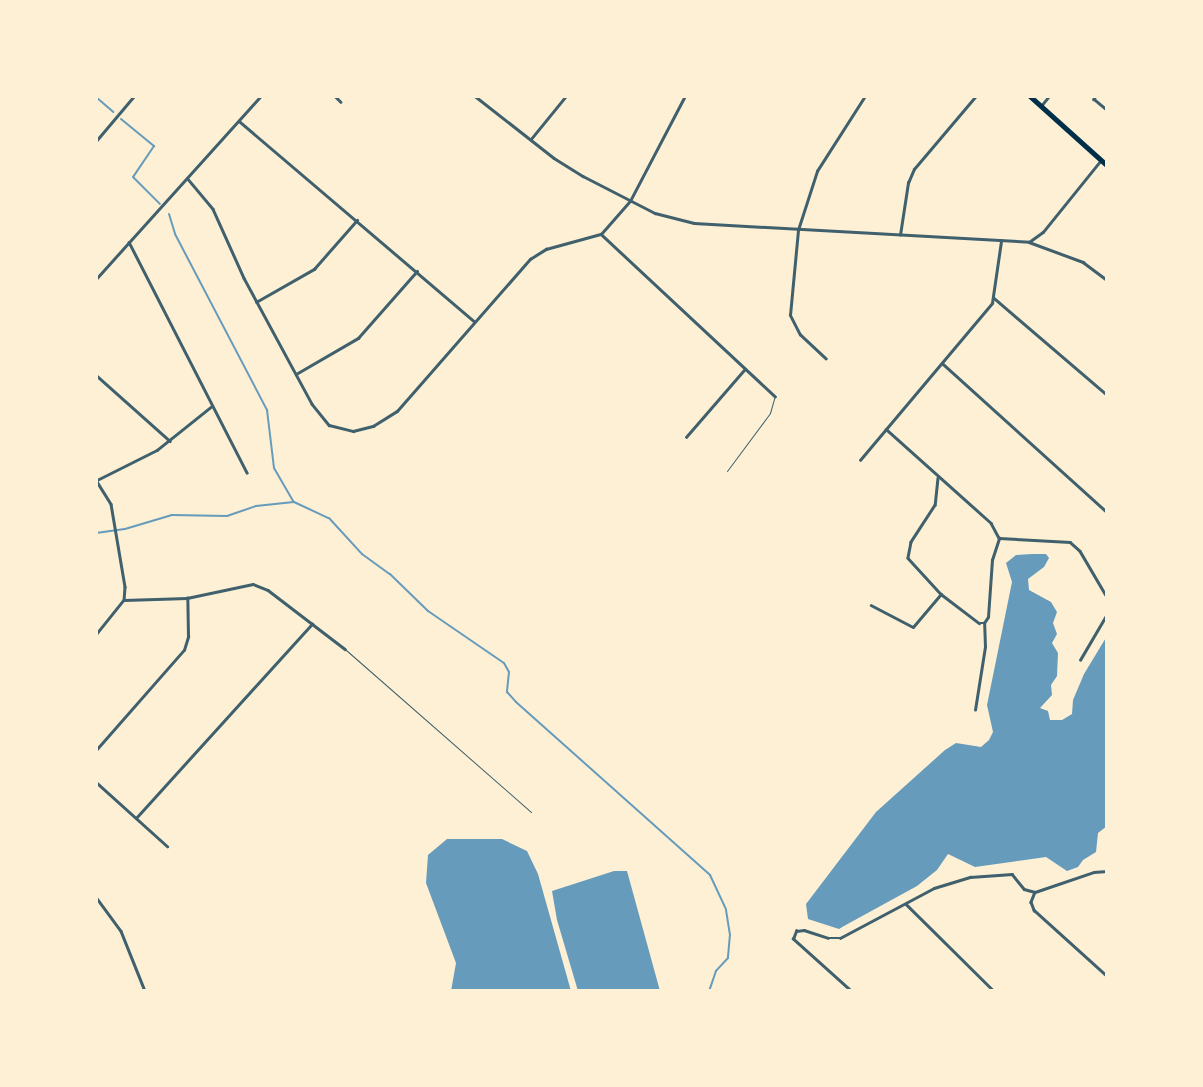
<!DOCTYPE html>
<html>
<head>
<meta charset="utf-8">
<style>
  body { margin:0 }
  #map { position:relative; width:1203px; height:1087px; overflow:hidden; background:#fdf0d5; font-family:"Asap Condensed",sans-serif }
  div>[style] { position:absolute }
  .water>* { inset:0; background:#669bbc }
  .stream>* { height:2px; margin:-1px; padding:0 1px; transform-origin:1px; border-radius:1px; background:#669bbc }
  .service>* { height:1px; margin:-0.5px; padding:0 0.5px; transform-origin:0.5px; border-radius:0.5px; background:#3f606c }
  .minor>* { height:2.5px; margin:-1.25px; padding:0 1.25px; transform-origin:1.25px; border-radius:1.25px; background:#3f606c }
  .primary>* { height:4.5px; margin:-2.25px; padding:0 2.25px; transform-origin:2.25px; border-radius:2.25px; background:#003049 }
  span { translate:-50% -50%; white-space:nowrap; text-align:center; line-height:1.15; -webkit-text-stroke:4.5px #fdf0d5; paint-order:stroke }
  .frame { position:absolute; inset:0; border:98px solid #fdf0d5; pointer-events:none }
</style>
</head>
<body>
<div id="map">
  <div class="water">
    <i style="clip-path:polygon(1032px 554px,1046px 554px,1049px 558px,1044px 567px,1028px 579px,1029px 590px,1051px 602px,1057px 612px,1053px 623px,1057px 634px,1052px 643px,1058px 653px,1057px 676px,1051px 685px,1052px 695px,1040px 708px,1048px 711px,1050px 720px,1062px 720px,1072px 714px,1073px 700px,1084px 674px,1107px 636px,1107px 826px,1098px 833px,1096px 852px,1083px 860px,1078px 867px,1067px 871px,1046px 857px,975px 867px,948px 854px,937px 870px,917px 886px,844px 926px,839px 929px,808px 919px,806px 904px,876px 812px,945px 750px,956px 743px,981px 747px,989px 740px,993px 732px,987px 705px,1012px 582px,1006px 563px,1016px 555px)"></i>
    <i style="clip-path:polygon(447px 839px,502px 839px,527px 851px,538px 874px,571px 991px,451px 991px,456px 963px,426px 883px,428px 855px)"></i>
    <i style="clip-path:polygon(614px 871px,627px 871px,660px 991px,578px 991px,557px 920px,552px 891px)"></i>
  </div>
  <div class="stream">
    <i style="left:96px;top:97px;width:23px;rotate:41deg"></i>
    <i style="left:121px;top:119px;width:43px;rotate:39.3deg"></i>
    <i style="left:154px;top:146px;width:37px;rotate:124deg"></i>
    <i style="left:133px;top:177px;width:38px;rotate:45deg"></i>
    <i style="left:169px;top:214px;width:21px;rotate:73deg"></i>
    <i style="left:175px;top:234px;width:199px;rotate:62.4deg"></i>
    <i style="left:267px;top:410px;width:58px;rotate:83.1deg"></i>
    <i style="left:274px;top:468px;width:39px;rotate:60deg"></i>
    <i style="left:96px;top:533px;width:29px;rotate:-8deg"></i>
    <i style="left:125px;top:529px;width:49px;rotate:-16.6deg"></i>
    <i style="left:172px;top:515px;width:55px;rotate:1deg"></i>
    <i style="left:227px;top:516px;width:31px;rotate:-19deg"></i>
    <i style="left:256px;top:506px;width:38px;rotate:-6deg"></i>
    <i style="left:294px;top:502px;width:38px;rotate:25deg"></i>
    <i style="left:329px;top:518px;width:49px;rotate:47.5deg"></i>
    <i style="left:362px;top:554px;width:34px;rotate:36deg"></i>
    <i style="left:390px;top:574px;width:53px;rotate:44.2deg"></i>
    <i style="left:428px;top:611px;width:92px;rotate:34.4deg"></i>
    <i style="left:504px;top:663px;width:10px;rotate:61deg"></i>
    <i style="left:509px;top:672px;width:20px;rotate:96deg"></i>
    <i style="left:507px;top:692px;width:13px;rotate:48deg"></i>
    <i style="left:516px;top:702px;width:260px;rotate:41.7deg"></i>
    <i style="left:710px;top:875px;width:38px;rotate:65deg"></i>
    <i style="left:726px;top:910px;width:24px;rotate:81deg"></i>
    <i style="left:730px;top:934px;width:24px;rotate:95deg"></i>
    <i style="left:728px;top:958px;width:18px;rotate:133deg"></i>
    <i style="left:716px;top:971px;width:21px;rotate:109deg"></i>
  </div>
  <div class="service">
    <i style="left:727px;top:471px;width:72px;rotate:-53.4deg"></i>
    <i style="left:770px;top:413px;width:18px;rotate:-74deg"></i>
    <i style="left:346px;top:650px;width:246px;rotate:41.2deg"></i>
  </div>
  <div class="minor">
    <i style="left:335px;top:96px;width:8px;rotate:45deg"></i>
    <i style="left:475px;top:96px;width:100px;rotate:38.1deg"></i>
    <i style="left:554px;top:158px;width:34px;rotate:32deg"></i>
    <i style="left:583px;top:176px;width:81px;rotate:27.2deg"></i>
    <i style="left:655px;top:213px;width:40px;rotate:14.4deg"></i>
    <i style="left:694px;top:223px;width:336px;rotate:3.2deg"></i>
    <i style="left:1029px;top:242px;width:17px;rotate:-36deg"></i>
    <i style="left:1043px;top:232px;width:92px;rotate:-51.1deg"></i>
    <i style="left:1096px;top:96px;width:4px;rotate:124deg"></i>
    <i style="left:1094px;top:99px;width:17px;rotate:40deg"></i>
    <i style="left:1041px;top:106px;width:13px;rotate:-51deg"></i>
    <i style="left:239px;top:121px;width:309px;rotate:40.4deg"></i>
    <i style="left:531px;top:139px;width:55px;rotate:-50.9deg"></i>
    <i style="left:96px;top:141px;width:59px;rotate:-49.8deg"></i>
    <i style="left:188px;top:179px;width:39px;rotate:50deg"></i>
    <i style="left:213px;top:209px;width:76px;rotate:65.8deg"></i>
    <i style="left:244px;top:278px;width:143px;rotate:61.6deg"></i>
    <i style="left:312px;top:404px;width:27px;rotate:51deg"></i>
    <i style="left:329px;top:425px;width:25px;rotate:14deg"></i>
    <i style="left:353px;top:431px;width:21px;rotate:-14deg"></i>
    <i style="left:373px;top:426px;width:28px;rotate:-32deg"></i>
    <i style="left:397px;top:411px;width:202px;rotate:-48.8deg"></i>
    <i style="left:530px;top:259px;width:19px;rotate:-32deg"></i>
    <i style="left:546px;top:249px;width:57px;rotate:-15.3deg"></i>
    <i style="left:601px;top:234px;width:44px;rotate:-48.7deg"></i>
    <i style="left:630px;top:201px;width:119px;rotate:-62.4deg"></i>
    <i style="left:601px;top:234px;width:238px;rotate:43deg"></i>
    <i style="left:900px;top:235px;width:53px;rotate:-81.3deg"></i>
    <i style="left:908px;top:183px;width:15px;rotate:-67deg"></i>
    <i style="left:914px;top:169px;width:96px;rotate:-49.7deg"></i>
    <i style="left:129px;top:242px;width:259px;rotate:62.9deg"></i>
    <i style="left:1029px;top:242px;width:58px;rotate:20.3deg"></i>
    <i style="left:1083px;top:262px;width:30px;rotate:37deg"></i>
    <i style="left:96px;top:279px;width:246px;rotate:-48deg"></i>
    <i style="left:994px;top:298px;width:149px;rotate:40.6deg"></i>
    <i style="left:256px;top:302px;width:67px;rotate:-29.6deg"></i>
    <i style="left:314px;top:269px;width:65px;rotate:-48.7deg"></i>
    <i style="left:826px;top:359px;width:35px;rotate:-137deg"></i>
    <i style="left:800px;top:335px;width:22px;rotate:-117deg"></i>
    <i style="left:790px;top:315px;width:85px;rotate:-84.6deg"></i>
    <i style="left:798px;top:230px;width:62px;rotate:-72.1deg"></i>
    <i style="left:817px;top:171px;width:89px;rotate:-57.4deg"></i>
    <i style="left:942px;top:363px;width:222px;rotate:42.1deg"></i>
    <i style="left:296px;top:374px;width:72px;rotate:-30.1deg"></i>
    <i style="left:358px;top:338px;width:89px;rotate:-48.6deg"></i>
    <i style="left:96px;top:375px;width:99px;rotate:41.7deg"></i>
    <i style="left:886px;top:429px;width:141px;rotate:41.8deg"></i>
    <i style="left:991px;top:523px;width:17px;rotate:62deg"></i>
    <i style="left:686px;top:437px;width:90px;rotate:-49.1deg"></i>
    <i style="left:860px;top:460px;width:205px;rotate:-49.9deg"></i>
    <i style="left:992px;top:303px;width:63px;rotate:-81.7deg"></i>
    <i style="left:938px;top:478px;width:27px;rotate:96deg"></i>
    <i style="left:935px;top:505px;width:44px;rotate:123deg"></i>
    <i style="left:911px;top:542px;width:16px;rotate:101deg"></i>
    <i style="left:908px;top:558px;width:49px;rotate:47.5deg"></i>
    <i style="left:941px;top:594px;width:48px;rotate:37.3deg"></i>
    <i style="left:979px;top:623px;width:5px"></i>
    <i style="left:984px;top:623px;width:7px;rotate:-56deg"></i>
    <i style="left:988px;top:617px;width:57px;rotate:-86deg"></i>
    <i style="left:992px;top:560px;width:23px;rotate:-72deg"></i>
    <i style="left:96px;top:480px;width:28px;rotate:58deg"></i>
    <i style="left:111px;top:504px;width:84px;rotate:80.4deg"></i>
    <i style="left:125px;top:587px;width:13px;rotate:94deg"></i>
    <i style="left:124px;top:600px;width:45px;rotate:128.7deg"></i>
    <i style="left:97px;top:480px;width:67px;rotate:-26.6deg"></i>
    <i style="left:157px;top:450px;width:70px;rotate:-38.7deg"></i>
    <i style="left:999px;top:538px;width:71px;rotate:3.2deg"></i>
    <i style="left:1070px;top:542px;width:13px;rotate:42deg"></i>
    <i style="left:1080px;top:551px;width:53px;rotate:59.6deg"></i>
    <i style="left:124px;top:600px;width:63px;rotate:-1.8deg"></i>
    <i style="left:187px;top:598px;width:67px;rotate:-12deg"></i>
    <i style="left:253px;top:584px;width:16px;rotate:22deg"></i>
    <i style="left:268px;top:590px;width:97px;rotate:37.5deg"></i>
    <i style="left:871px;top:605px;width:47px;rotate:27.6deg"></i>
    <i style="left:913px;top:627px;width:43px;rotate:-49.7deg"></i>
    <i style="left:1080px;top:660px;width:53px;rotate:-59.6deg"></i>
    <i style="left:975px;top:710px;width:64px;rotate:-81deg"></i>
    <i style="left:985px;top:647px;width:24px;rotate:-92deg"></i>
    <i style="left:96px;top:750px;width:133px;rotate:-48.7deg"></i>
    <i style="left:184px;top:650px;width:14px;rotate:-73deg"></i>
    <i style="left:188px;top:637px;width:39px;rotate:-91deg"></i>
    <i style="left:96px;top:782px;width:96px;rotate:42deg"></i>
    <i style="left:136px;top:818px;width:262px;rotate:-47.8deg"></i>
    <i style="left:1035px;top:892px;width:11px;rotate:112deg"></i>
    <i style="left:1031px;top:902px;width:9px;rotate:69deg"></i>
    <i style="left:1034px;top:910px;width:98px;rotate:42.1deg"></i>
    <i style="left:96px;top:897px;width:42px;rotate:53.7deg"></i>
    <i style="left:121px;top:931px;width:65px;rotate:68.2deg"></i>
    <i style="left:906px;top:904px;width:124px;rotate:44.7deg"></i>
    <i style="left:851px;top:991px;width:78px;rotate:-138.1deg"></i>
    <i style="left:793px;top:939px;width:9px;rotate:-69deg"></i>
    <i style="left:796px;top:931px;width:8px;rotate:-7deg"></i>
    <i style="left:804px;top:930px;width:25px;rotate:18deg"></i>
    <i style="left:828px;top:938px;width:12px"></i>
    <i style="left:840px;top:938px;width:106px;rotate:-28deg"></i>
    <i style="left:934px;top:888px;width:38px;rotate:-17deg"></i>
    <i style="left:970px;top:877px;width:42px;rotate:-4.1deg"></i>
    <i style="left:1012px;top:874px;width:19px;rotate:51deg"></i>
    <i style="left:1024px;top:889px;width:11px;rotate:15deg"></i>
    <i style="left:1035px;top:892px;width:62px;rotate:-18.7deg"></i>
    <i style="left:1094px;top:872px;width:13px;rotate:-4deg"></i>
  </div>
  <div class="primary">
    <i style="left:1030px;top:96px;width:103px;rotate:41.9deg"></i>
  </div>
  <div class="frame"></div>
</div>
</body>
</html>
